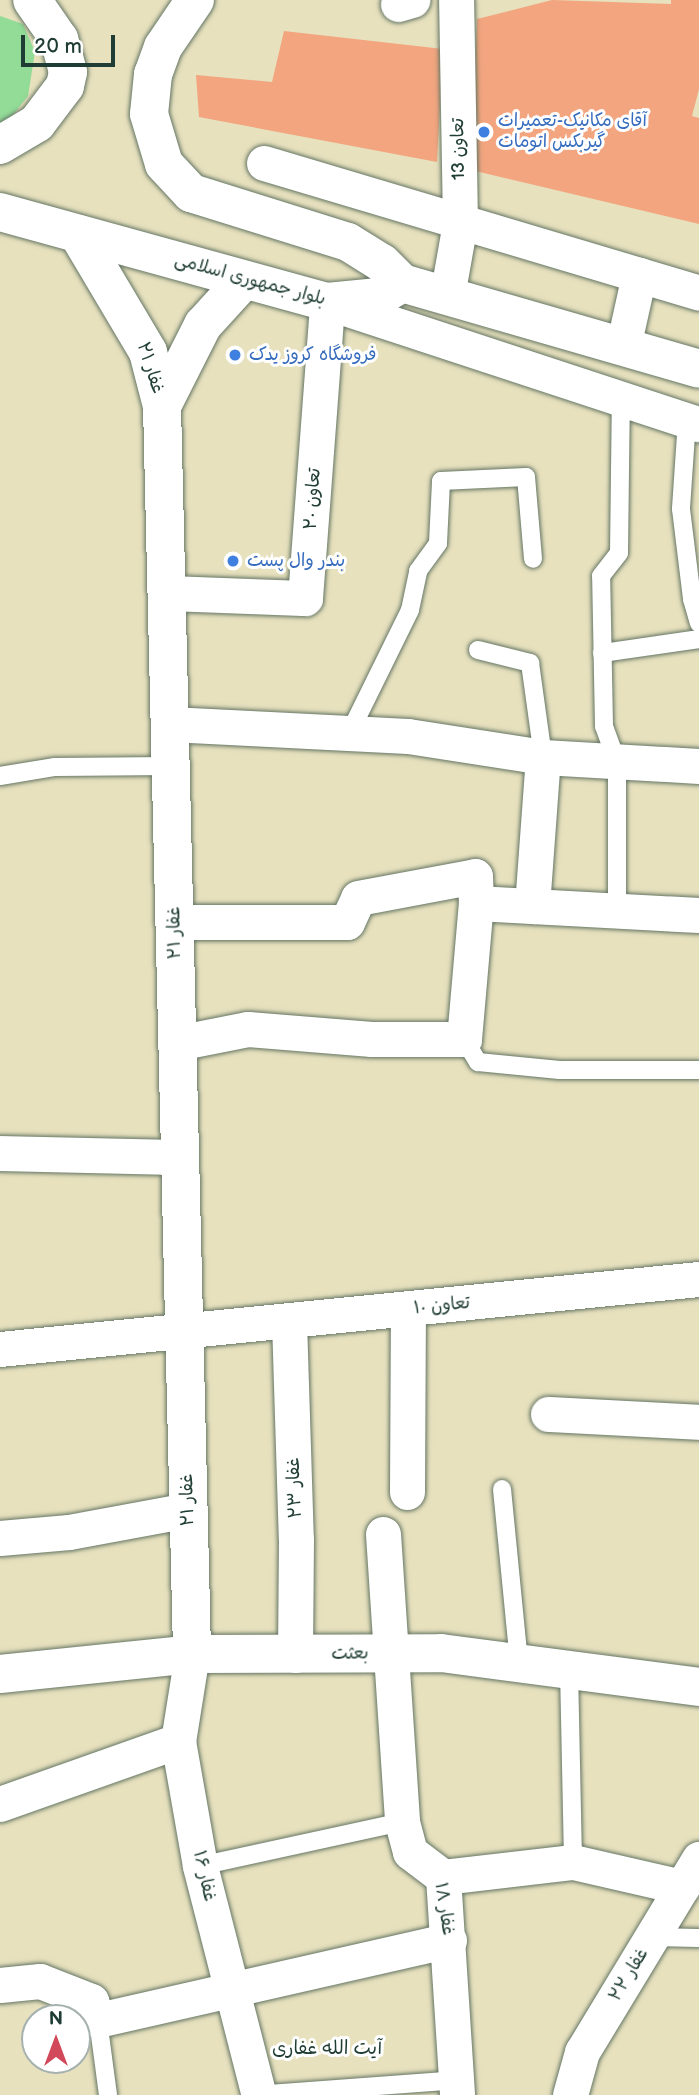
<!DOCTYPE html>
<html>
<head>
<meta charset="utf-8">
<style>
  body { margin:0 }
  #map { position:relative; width:699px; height:2095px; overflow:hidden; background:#e7e1be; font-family:"Balsamiq Sans","Playpen Sans Arabic",sans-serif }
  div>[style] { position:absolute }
  .green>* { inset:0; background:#92dc98 }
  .building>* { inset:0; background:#f2a57f }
  .roads { filter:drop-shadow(0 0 2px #657664) drop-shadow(0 0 2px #657664) }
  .service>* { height:18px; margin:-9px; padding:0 9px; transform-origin:9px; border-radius:9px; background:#fff }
  .minor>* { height:35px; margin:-17.5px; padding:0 17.5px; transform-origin:17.5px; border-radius:17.5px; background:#fff }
  .tertiary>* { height:38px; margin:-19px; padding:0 19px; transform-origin:19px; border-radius:19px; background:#fff }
  .primary>* { height:38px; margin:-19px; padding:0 19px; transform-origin:19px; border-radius:19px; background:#fff }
  .dots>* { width:19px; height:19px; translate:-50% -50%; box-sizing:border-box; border:4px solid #fff; border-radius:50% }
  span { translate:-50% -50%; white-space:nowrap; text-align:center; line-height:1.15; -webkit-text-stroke:6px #fff; paint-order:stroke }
  .shop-label { font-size:18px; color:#366cbe }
  .left { translate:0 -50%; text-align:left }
  .street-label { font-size:18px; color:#1f3d34 }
  .neighbourhood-label { font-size:19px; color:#1f3d34 }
  .north { position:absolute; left:21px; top:2004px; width:70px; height:70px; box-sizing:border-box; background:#fff; border:2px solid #a5b1ae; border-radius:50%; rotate:0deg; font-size:19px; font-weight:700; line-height:28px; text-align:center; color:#1f3d34 }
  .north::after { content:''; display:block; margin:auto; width:24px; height:32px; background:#d1495b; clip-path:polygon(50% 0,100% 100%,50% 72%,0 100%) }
  .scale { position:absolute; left:21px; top:35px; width:94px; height:32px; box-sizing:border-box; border:4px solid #1f3d34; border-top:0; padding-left:9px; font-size:21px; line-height:24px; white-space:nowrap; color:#1f3d34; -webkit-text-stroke:5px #fff; paint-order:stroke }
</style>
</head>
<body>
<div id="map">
  <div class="green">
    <i style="clip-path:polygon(0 16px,23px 24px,35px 52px,28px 96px,8px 121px,0 122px)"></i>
  </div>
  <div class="building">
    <i style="clip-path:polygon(552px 0,671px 4px,671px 0,699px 0,699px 89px,692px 116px,699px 118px,699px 224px,471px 170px,477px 19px)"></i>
    <i style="clip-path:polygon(284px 31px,443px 49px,437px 162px,199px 117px,196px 75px,272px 82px)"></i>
  </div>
  <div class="roads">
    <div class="service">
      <i style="left:687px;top:420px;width:89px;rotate:93.9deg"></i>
      <i style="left:681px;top:509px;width:91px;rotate:83deg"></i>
      <i style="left:692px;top:599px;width:25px;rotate:74deg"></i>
      <i style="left:478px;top:650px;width:54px;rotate:14deg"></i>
      <i style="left:530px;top:663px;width:95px;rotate:82.1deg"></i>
      <i style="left:602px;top:653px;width:98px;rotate:-8.2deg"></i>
      <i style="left:349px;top:734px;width:138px;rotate:-63.8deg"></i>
      <i style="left:410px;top:610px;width:40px;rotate:-78deg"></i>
      <i style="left:418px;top:571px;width:34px;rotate:-54deg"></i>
      <i style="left:438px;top:543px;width:62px;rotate:-87.2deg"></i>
      <i style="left:441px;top:481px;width:85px;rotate:-2.7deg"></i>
      <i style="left:526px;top:477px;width:82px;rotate:85.1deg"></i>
      <i style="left:0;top:776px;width:56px;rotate:-9.3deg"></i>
      <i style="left:55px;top:767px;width:116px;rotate:-0.5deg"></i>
      <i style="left:617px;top:911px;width:149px;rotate:-90deg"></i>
      <i style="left:617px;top:762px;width:38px;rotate:-110deg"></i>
      <i style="left:604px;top:726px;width:150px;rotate:-91.1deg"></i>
      <i style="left:601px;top:576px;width:29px;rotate:-52deg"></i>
      <i style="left:619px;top:553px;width:155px;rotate:-89.3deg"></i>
      <i style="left:464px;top:1039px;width:27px;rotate:59deg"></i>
      <i style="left:478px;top:1062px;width:82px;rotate:5.6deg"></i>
      <i style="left:560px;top:1070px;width:139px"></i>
      <i style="left:502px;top:1489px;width:175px;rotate:84.4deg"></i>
      <i style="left:569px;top:1669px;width:193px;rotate:88.8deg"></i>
      <i style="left:200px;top:1866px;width:207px;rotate:-12.3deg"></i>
      <i style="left:653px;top:1937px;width:46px;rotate:1.2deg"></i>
      <i style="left:98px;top:2020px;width:76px;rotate:82.4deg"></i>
      <i style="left:254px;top:2095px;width:203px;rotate:-4.2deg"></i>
    </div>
    <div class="minor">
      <i style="left:398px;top:4px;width:15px;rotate:-16deg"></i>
      <i style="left:264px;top:163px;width:454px;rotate:16.6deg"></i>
      <i style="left:447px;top:296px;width:74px;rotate:-79.9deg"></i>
      <i style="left:460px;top:223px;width:223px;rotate:-91deg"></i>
      <i style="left:623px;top:347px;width:74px;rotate:-77.5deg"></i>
      <i style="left:166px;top:593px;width:139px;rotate:2.1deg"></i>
      <i style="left:305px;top:598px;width:297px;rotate:-85.7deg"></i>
      <i style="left:327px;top:302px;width:391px;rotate:18.2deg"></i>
      <i style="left:170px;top:724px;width:238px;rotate:2.9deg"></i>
      <i style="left:408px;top:736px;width:137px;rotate:8.8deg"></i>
      <i style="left:543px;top:757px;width:156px;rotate:3.3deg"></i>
      <i style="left:532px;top:906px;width:149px;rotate:-85.8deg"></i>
      <i style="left:175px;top:922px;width:172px"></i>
      <i style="left:347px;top:922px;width:26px;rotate:-65deg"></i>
      <i style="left:358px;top:898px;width:119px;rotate:-10.6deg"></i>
      <i style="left:475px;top:876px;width:27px;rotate:88deg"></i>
      <i style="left:476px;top:903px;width:223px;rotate:3.1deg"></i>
      <i style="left:177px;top:1043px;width:72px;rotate:-11.2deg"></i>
      <i style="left:248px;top:1029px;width:124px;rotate:4.6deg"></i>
      <i style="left:372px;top:1039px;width:92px"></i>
      <i style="left:464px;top:1039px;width:137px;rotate:-85deg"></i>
      <i style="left:0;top:1153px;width:180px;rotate:1.3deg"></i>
      <i style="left:289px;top:1321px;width:218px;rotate:88.2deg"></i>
      <i style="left:296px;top:1539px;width:116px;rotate:90.5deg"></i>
      <i style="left:0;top:1349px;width:702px;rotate:-5.72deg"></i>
      <i style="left:548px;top:1414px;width:151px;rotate:3deg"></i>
      <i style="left:407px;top:1492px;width:183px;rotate:-89.7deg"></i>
      <i style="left:383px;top:1534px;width:289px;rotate:86.2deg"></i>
      <i style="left:402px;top:1822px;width:31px;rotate:75deg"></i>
      <i style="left:410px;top:1852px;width:41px;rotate:37.1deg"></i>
      <i style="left:443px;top:1877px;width:218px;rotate:86.3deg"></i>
      <i style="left:0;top:1538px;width:69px;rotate:-5deg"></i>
      <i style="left:69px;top:1532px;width:121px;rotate:-10.5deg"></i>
      <i style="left:192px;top:1654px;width:88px;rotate:99.1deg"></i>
      <i style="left:178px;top:1741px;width:127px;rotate:80deg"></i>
      <i style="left:200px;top:1866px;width:236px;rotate:75.6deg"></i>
      <i style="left:0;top:1804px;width:189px;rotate:-19.5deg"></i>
      <i style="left:443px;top:1877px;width:131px;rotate:-6.6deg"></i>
      <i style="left:573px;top:1862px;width:112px;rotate:12.9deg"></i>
      <i style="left:0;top:1985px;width:40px;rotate:-5.7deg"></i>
      <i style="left:40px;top:1981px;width:55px;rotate:21.4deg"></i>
      <i style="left:91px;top:2001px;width:20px;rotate:70deg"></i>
      <i style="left:98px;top:2020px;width:360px;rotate:-12.8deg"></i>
      <i style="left:570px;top:2095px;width:45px;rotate:-74.4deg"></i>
      <i style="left:582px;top:2052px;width:226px;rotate:-58.8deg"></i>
    </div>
    <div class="tertiary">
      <i style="left:78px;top:234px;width:137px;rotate:59.3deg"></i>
      <i style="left:148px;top:352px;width:56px;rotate:75.5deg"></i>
      <i style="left:162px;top:406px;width:1248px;rotate:88.62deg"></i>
      <i style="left:162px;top:406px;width:91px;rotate:-63.2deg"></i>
      <i style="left:203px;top:325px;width:61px;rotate:-47.7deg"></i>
      <i style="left:0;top:1674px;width:193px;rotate:-5.9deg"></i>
      <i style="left:192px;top:1654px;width:249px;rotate:-0.2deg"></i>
      <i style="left:441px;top:1653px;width:260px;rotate:7.5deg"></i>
    </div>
    <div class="primary">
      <i style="left:195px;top:0;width:57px;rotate:124.2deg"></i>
      <i style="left:163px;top:47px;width:29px;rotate:110deg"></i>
      <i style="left:153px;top:74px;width:40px;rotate:95.7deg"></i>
      <i style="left:149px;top:114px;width:52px;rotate:73.3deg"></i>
      <i style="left:164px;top:164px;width:40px;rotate:47deg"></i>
      <i style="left:191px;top:193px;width:164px;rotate:17.3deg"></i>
      <i style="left:348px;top:242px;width:40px;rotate:32deg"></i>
      <i style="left:382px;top:263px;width:28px;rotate:45deg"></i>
      <i style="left:0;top:145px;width:43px;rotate:-30.7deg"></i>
      <i style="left:37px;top:123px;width:46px;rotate:-52.9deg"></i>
      <i style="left:65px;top:86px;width:14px;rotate:-78deg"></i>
      <i style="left:68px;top:72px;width:34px;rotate:-105deg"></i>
      <i style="left:59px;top:39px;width:47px;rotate:-124.7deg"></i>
      <i style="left:0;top:212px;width:339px;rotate:15.4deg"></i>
      <i style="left:327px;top:302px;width:52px;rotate:-5.5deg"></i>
      <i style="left:379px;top:297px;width:27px;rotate:-31deg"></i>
      <i style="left:402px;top:283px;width:309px;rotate:16.1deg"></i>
    </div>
  </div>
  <div class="dots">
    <i style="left:484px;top:132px;background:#3f7fe0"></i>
    <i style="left:235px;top:355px;background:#3f7fe0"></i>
    <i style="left:233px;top:561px;background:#3f7fe0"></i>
  </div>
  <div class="shop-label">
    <span class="left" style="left:498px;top:132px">آقای مکانیک-تعمیرات<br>گیربکس اتومات</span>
    <span class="left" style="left:249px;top:355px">فروشگاه کروز یدک</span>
    <span class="left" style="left:247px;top:561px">بندر وال پست</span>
  </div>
  <div class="street-label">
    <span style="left:459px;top:149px;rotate:-91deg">تعاون 13</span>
    <span style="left:250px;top:280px;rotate:15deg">بلوار جمهوری اسلامی</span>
    <span style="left:150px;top:368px;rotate:72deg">غفار ۲۱</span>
    <span style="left:313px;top:499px;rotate:-86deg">تعاون ۲۰</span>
    <span style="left:175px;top:933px;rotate:-91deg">غفار ۲۱</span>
    <span style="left:442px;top:1306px;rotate:-6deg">تعاون ۱۰</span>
    <span style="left:295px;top:1488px;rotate:-92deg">غفار ۲۳</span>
    <span style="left:188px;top:1500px;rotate:-91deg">غفار ۲۱</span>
    <span style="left:350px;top:1654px;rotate:-1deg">بعثت</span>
    <span style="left:204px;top:1876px;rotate:77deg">غفار ۱۶</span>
    <span style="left:444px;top:1909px;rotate:81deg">غفار ۱۸</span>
    <span style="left:629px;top:1975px;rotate:-59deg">غفار ۲۲</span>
  </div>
  <div class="neighbourhood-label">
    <span style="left:327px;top:2049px">آیت الله غفاری</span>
  </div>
  <div class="north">N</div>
  <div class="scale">20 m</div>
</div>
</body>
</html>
